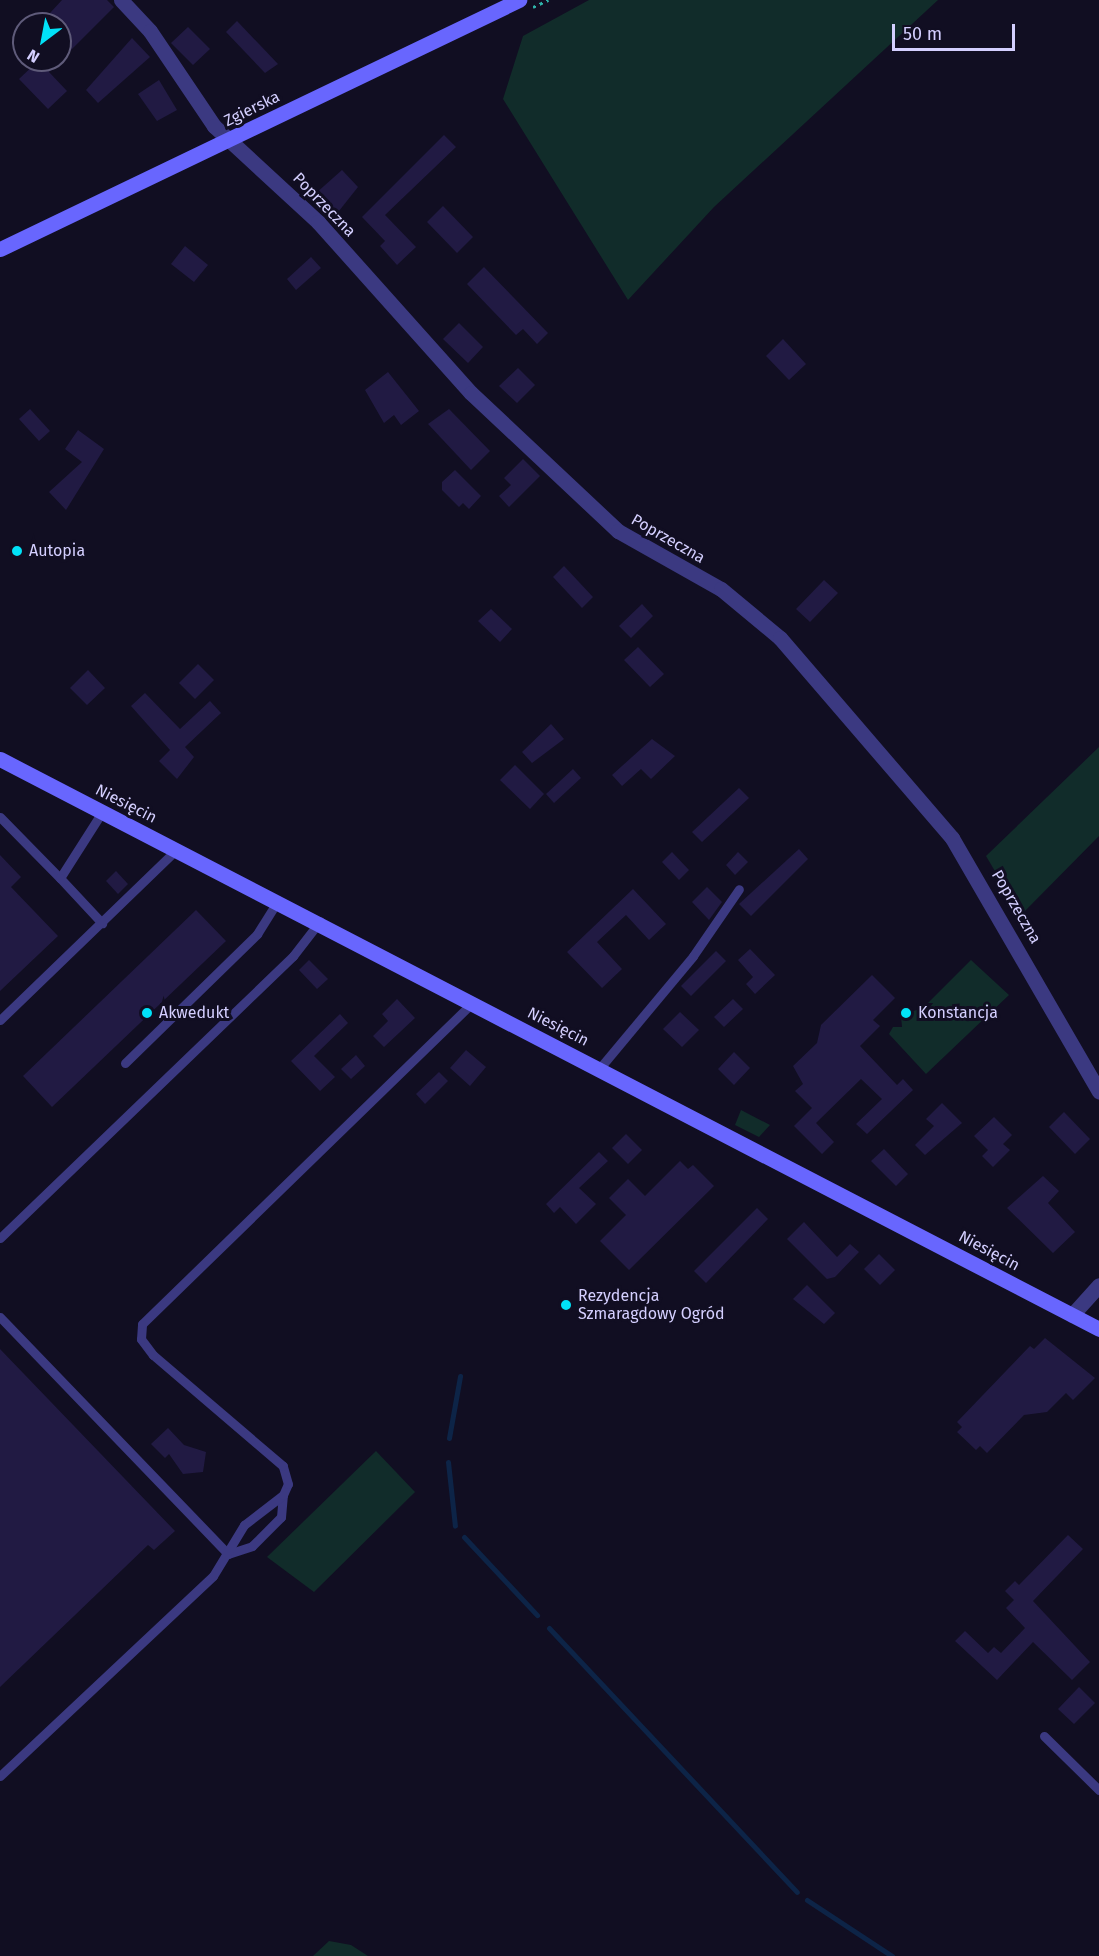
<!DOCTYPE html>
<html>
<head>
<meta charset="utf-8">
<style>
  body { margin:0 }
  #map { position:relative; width:1099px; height:1956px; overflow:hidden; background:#110e22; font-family:"Fira Sans",sans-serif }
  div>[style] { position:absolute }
  .green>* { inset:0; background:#112c2a }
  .stream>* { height:5px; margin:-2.5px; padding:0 2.5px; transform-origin:2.5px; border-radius:2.5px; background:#0d2447 }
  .building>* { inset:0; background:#211a43 }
  .path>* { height:3px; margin-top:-1.5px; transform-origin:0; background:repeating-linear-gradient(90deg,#2fb3a9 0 3px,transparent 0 7.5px) }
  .lane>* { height:9px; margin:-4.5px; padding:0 4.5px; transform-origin:4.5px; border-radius:4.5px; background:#3b3981 }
  .street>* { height:15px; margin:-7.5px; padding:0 7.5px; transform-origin:7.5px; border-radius:7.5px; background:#3b3981 }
  .secondary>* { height:15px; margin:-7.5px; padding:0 7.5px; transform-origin:7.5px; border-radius:7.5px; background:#6866fe }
  .dots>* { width:16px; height:16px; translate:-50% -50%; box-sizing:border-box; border:3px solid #110e22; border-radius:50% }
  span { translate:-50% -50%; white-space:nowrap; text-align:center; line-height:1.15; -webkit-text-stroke:6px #110e22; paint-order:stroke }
  .street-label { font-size:16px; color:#d4cfff }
  .poi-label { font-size:16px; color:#d4cfff }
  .left { translate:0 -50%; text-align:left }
  .north { position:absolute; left:12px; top:12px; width:60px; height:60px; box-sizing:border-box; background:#110e22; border:2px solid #5f5b7a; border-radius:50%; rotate:212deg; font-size:16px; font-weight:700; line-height:24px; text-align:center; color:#d4cfff }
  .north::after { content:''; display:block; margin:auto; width:21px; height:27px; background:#01e2f8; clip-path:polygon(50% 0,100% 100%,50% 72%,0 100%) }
  .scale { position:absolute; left:892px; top:24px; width:123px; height:27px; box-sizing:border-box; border:3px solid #d4cfff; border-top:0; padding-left:8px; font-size:18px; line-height:21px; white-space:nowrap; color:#d4cfff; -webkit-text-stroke:4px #110e22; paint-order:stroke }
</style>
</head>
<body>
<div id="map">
  <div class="green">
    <i style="clip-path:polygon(589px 0,938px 0,714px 207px,628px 300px,503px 99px,523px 36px)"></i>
    <i style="clip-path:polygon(1099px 747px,1099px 836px,1021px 915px,986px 856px)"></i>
    <i style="clip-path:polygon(971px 960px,1009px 995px,926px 1074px,889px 1034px,893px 1027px,902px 1027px,901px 1016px,924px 1007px)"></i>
    <i style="clip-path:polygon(741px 1110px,770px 1125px,759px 1137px,735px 1125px)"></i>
    <i style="clip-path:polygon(376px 1451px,415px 1492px,314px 1592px,267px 1557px)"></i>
    <i style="clip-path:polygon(329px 1941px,351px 1945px,368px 1956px,313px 1956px)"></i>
  </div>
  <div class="stream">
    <i style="left:449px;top:1438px;width:63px;rotate:-79.9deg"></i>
    <i style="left:448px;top:1462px;width:64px;rotate:83.8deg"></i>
    <i style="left:464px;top:1537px;width:107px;rotate:46.9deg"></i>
    <i style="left:549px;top:1628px;width:362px;rotate:46.8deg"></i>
    <i style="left:807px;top:1900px;width:102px;rotate:33.4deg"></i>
  </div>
  <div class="building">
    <i style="clip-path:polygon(62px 0,107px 0,114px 7px,49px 72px,67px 91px,48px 109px,19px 79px,39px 60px,60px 60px,60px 23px,50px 13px)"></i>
    <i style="clip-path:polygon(237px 21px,278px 64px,265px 73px,226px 32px)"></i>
    <i style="clip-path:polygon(188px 27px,210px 49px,193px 65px,171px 43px)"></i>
    <i style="clip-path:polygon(132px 38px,150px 57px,98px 103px,86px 90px)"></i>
    <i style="clip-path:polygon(159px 80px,177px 110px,157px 121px,138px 94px)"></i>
    <i style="clip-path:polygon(444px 135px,456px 147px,385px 215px,416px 247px,397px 265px,380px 246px,385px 241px,362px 217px)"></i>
    <i style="clip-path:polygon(342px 170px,358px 187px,335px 216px,315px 194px)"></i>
    <i style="clip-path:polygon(443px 206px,473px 237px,457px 253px,427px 222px)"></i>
    <i style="clip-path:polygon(185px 246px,208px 265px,194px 282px,171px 264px)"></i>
    <i style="clip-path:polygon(311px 257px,321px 268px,296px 290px,287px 279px)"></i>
    <i style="clip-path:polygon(484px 267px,548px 333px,537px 344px,523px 329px,516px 335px,467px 284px)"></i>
    <i style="clip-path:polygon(459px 323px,483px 347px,468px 363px,443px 339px)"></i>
    <i style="clip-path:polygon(783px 339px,806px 364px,789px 380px,766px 356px)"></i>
    <i style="clip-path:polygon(518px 368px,535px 385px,517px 403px,499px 386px)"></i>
    <i style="clip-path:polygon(388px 372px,419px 411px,401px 425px,394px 415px,384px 423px,365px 390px)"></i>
    <i style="clip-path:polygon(30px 409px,50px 431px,39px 441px,19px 419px)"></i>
    <i style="clip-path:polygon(449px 409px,490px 451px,471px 470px,428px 424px)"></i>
    <i style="clip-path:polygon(78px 430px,104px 449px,66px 510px,49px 492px,82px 462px,65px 449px)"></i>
    <i style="clip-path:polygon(523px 459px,540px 476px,509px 507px,499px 496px,511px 485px,504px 478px)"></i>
    <i style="clip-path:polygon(455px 470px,481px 496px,469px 509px,463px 503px,459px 507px,442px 490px,442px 482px)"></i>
    <i style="clip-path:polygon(564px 566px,593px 597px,582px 608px,553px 577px)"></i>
    <i style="clip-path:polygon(824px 580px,838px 593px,810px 622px,796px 609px)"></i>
    <i style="clip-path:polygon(642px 604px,653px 616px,631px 638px,619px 626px)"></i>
    <i style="clip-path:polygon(491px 609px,512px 629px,500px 642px,478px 621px)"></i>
    <i style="clip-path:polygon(638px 647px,664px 674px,650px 687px,624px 660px)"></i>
    <i style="clip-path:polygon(198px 664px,214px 680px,195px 699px,179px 683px)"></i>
    <i style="clip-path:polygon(88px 670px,105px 688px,87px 705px,70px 688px)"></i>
    <i style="clip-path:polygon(145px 693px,180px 729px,210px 701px,221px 713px,185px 747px,194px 757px,177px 779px,159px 761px,170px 750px,131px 706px)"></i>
    <i style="clip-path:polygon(551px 724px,564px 739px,532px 763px,522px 752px)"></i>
    <i style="clip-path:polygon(652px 739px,675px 756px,651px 779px,641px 769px,622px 786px,612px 775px)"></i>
    <i style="clip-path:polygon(515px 765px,544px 794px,530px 809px,500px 780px)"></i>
    <i style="clip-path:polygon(573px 769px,581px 778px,554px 803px,546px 794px)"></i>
    <i style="clip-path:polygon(739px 788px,749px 798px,702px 842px,692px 832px)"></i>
    <i style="clip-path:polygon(799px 849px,808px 859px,751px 916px,739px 904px)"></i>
    <i style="clip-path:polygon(672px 852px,689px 870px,679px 880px,662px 862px)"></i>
    <i style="clip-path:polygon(738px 852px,748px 862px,735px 875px,726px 865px)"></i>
    <i style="clip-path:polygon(0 855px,21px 877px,11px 887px,58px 936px,0 991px)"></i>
    <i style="clip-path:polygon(116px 871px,128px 884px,118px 894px,106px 881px)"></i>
    <i style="clip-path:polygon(707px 887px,722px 902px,709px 920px,692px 902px)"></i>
    <i style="clip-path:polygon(633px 889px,666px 924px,649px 940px,626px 915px,597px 942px,622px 969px,602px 988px,567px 952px)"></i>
    <i style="clip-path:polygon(196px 910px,226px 941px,52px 1107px,23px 1076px)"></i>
    <i style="clip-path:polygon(750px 949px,775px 975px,755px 994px,746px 984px,753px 977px,738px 960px)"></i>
    <i style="clip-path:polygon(716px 951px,726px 961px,691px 996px,681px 986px)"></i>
    <i style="clip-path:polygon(309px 960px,328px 979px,317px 989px,299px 970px)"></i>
    <i style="clip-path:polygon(872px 975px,895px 998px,873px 1020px,880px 1026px,860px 1046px,897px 1085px,903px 1079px,913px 1090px,867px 1134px,856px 1124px,882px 1099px,861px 1079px,816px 1123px,834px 1142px,822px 1154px,794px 1126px,812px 1108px,795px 1091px,803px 1084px,793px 1066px,817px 1043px,821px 1025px)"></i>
    <i style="clip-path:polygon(397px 999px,415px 1018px,384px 1047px,373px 1036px,388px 1021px,382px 1014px)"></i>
    <i style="clip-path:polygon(733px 999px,743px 1009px,724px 1027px,714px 1017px)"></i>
    <i style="clip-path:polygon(680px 1012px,699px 1030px,682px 1047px,663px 1029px)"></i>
    <i style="clip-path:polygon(340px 1014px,348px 1023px,314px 1056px,335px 1077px,320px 1091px,291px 1061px)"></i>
    <i style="clip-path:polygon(466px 1050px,486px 1067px,470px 1086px,450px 1068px)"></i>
    <i style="clip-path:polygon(734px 1052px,750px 1068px,734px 1085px,718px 1069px)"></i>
    <i style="clip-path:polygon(356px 1055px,365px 1066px,351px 1079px,341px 1069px)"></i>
    <i style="clip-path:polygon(439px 1072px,448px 1081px,425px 1104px,416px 1094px)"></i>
    <i style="clip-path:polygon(942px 1103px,962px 1123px,925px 1155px,915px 1145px,934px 1126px,926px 1119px)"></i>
    <i style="clip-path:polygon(1064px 1112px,1090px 1139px,1075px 1154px,1049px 1127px)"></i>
    <i style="clip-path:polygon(994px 1117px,1012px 1135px,1003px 1144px,1010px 1150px,993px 1167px,982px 1156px,988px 1150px,974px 1136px)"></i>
    <i style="clip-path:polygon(626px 1134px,642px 1150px,628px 1164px,612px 1148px)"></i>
    <i style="clip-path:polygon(884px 1149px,908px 1174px,896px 1186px,871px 1161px)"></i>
    <i style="clip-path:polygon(599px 1152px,608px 1161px,579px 1188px,596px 1204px,576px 1224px,560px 1207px,554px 1213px,546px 1204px)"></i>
    <i style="clip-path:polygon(680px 1161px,688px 1169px,693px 1165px,714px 1186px,629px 1270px,600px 1241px,626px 1215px,609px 1198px,628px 1179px,645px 1196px)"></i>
    <i style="clip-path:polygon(1043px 1176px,1059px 1191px,1048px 1203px,1075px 1232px,1053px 1253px,1007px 1208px)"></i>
    <i style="clip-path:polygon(757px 1208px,768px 1219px,706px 1283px,694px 1271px)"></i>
    <i style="clip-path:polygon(804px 1222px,837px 1257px,850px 1244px,859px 1252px,835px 1277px,827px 1279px,787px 1239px)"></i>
    <i style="clip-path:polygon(879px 1254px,895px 1270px,880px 1285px,864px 1269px)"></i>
    <i style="clip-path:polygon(807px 1285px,835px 1313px,824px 1324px,793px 1299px)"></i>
    <i style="clip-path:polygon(1045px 1338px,1095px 1378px,1073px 1400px,1066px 1393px,1047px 1412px,1024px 1415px,987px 1453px,980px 1446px,976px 1450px,957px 1432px,962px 1427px,957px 1422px,1030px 1346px,1034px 1349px)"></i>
    <i style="clip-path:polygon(0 1349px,175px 1531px,154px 1550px,148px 1545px,0 1687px)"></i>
    <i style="clip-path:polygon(168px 1428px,184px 1445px,206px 1452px,203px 1472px,183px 1474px,169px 1454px,165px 1458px,151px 1444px)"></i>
    <i style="clip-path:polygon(1068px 1535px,1083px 1549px,1033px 1601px,1090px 1662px,1072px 1680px,1033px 1642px,997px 1680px,955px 1641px,965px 1631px,988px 1653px,994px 1647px,1001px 1653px,1025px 1628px,1006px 1608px,1014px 1600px,1005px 1591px,1015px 1581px,1019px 1585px)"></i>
    <i style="clip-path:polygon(1079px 1687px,1095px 1703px,1074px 1724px,1058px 1709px)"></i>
  </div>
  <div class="path">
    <i style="left:533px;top:7px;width:17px;rotate:-25deg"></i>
  </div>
  <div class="lane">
    <i style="left:0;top:817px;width:86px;rotate:45.5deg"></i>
    <i style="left:60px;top:878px;width:78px;rotate:-57.5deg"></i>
    <i style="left:60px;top:878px;width:62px;rotate:47deg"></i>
    <i style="left:0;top:1020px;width:245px;rotate:-44deg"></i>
    <i style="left:125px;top:1063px;width:185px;rotate:-44.3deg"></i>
    <i style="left:257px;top:934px;width:38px;rotate:-58deg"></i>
    <i style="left:599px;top:1069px;width:147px;rotate:-50.2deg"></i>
    <i style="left:693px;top:956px;width:81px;rotate:-55.5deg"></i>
    <i style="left:0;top:1238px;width:407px;rotate:-43.9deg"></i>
    <i style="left:293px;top:956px;width:44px;rotate:-52.4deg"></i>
    <i style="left:0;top:1317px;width:329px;rotate:46.1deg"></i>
    <i style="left:228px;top:1554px;width:25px;rotate:-18deg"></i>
    <i style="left:252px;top:1546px;width:41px;rotate:-45deg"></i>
    <i style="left:281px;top:1517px;width:22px;rotate:-85deg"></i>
    <i style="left:1044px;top:1736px;width:77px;rotate:44.5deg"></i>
    <i style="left:0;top:1776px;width:292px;rotate:-43.2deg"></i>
    <i style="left:213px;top:1576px;width:60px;rotate:-58.7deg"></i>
    <i style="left:244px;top:1525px;width:49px;rotate:-37.6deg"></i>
    <i style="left:283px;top:1495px;width:12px;rotate:-66deg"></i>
    <i style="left:288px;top:1484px;width:19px;rotate:-106deg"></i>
    <i style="left:283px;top:1466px;width:171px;rotate:-139.5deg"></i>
    <i style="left:153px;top:1355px;width:20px;rotate:-127deg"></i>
    <i style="left:141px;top:1339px;width:15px;rotate:-86deg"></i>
    <i style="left:142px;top:1324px;width:460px;rotate:-44.2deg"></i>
  </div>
  <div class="street">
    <i style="left:121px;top:0;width:42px;rotate:46.9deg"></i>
    <i style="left:150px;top:31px;width:115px;rotate:56deg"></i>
    <i style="left:214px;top:126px;width:142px;rotate:42.7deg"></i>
    <i style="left:318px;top:222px;width:229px;rotate:48.2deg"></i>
    <i style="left:471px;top:393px;width:202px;rotate:43.2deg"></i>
    <i style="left:618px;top:531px;width:118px;rotate:29.4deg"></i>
    <i style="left:721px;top:589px;width:77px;rotate:39.7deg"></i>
    <i style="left:780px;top:638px;width:264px;rotate:49.3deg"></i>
    <i style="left:952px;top:838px;width:293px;rotate:59.9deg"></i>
    <i style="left:1072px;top:1315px;width:40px;rotate:-48deg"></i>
  </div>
  <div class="secondary">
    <i style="left:0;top:249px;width:576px;rotate:-25.63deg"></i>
    <i style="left:0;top:759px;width:1238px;rotate:27.41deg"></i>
  </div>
  <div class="dots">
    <i style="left:17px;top:551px;background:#01e2f8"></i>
    <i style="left:147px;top:1013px;background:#01e2f8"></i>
    <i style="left:906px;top:1013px;background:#01e2f8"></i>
    <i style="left:566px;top:1305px;background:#01e2f8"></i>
  </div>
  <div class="street-label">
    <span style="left:252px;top:109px;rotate:-26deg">Zgierska</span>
    <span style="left:324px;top:205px;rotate:46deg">Poprzeczna</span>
    <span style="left:668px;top:539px;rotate:30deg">Poprzeczna</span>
    <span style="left:126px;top:804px;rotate:27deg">Niesięcin</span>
    <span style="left:1016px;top:907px;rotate:60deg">Poprzeczna</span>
    <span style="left:558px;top:1027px;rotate:27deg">Niesięcin</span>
    <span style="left:989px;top:1251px;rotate:28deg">Niesięcin</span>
  </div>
  <div class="poi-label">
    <span class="left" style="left:29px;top:551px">Autopia</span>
    <span class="left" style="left:159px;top:1013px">Akwedukt</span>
    <span class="left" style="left:918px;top:1013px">Konstancja</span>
    <span class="left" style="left:578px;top:1305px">Rezydencja<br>Szmaragdowy Ogród</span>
  </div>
  <div class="north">N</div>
  <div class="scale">50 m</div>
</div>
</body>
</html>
